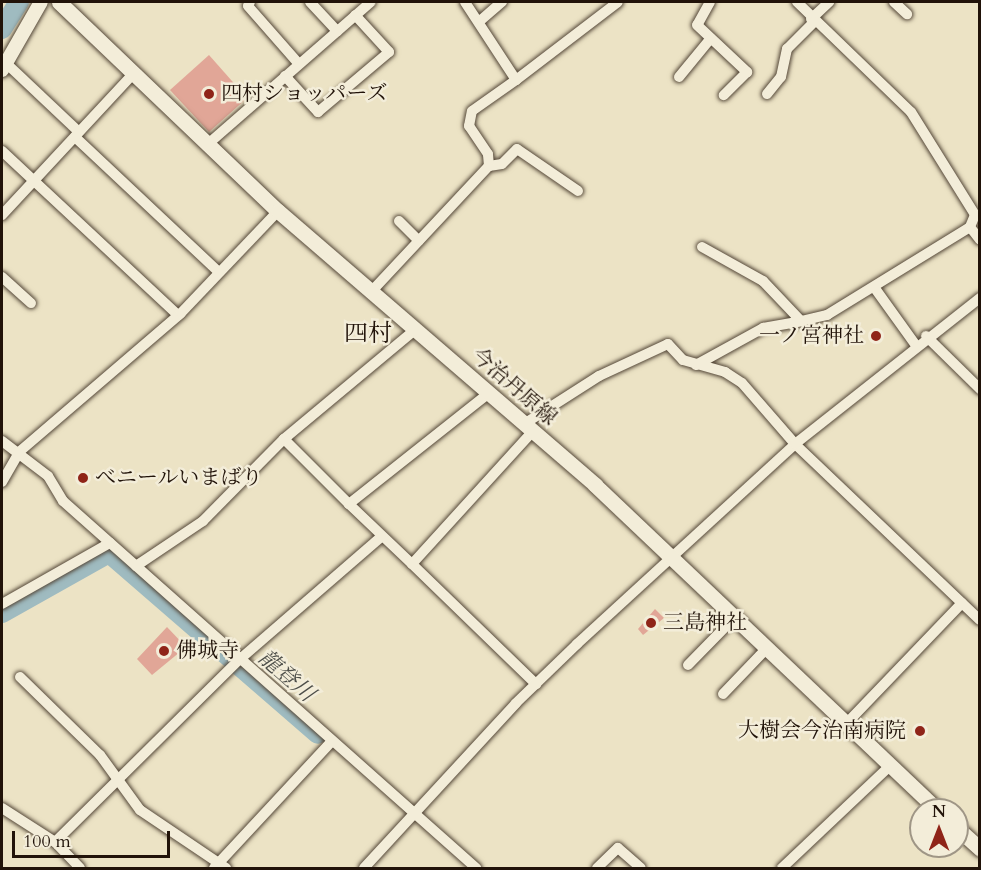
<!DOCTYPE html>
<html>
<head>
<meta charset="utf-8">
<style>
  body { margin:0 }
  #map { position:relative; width:981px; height:870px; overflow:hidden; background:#ece3c5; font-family:Cardo,"Noto Serif JP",serif }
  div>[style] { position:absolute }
  .river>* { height:20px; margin:-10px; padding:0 10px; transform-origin:10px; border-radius:10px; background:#9fbbc0 }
  .building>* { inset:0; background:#e1a697 }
  .roads { filter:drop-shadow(0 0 2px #544738) drop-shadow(0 0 2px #544738) }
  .minor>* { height:10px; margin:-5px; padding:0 5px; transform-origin:5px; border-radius:5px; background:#f3edd9 }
  .tertiary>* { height:14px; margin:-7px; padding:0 7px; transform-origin:7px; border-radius:7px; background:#f3edd9 }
  .secondary>* { height:15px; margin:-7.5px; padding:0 7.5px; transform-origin:7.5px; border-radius:7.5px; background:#f3edd9 }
  .dots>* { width:16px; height:16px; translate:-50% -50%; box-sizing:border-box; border:3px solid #f3edd9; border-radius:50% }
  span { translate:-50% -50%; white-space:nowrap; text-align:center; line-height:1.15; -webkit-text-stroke:5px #f3edd9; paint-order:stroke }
  .poi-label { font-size:21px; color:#211309 }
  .left { translate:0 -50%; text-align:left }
  .right { translate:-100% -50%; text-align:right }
  .street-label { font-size:21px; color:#211309 }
  .water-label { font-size:22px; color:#4d4e49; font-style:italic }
  .quarter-label { font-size:24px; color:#211309 }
  .frame { position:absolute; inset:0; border:3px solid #211309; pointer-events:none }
  .north { position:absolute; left:909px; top:798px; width:60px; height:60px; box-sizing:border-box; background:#f3edd9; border:2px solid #9f9686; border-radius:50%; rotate:0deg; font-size:16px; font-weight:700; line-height:24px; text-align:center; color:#211309 }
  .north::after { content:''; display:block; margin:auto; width:21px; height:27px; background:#8f2418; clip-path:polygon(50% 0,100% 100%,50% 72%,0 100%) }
  .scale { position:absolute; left:12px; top:831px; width:158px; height:27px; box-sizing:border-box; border:3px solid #211309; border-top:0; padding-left:8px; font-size:18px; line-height:21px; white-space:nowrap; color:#211309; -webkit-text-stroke:4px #f3edd9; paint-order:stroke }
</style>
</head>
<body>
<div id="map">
  <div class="river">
    <i style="left:2px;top:29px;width:32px;rotate:-58deg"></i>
    <i style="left:2px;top:613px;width:123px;rotate:-29.3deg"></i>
    <i style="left:109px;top:553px;width:276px;rotate:40.9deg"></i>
  </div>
  <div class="building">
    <i style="clip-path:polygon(209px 55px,247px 98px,209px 132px,170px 90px)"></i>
    <i style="clip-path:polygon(655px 609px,664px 618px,643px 635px,638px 629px)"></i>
    <i style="clip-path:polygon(167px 627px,186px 647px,152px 675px,137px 659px)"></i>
  </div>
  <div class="roads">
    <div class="minor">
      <i style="left:250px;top:2px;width:4px;rotate:117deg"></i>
      <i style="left:248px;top:6px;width:77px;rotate:48.7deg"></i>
      <i style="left:310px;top:2px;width:40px;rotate:47deg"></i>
      <i style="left:710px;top:2px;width:26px;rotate:119deg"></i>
      <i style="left:697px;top:25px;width:69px;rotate:43.2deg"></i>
      <i style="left:747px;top:72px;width:33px;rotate:135deg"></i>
      <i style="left:797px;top:2px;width:158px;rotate:44deg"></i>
      <i style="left:911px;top:112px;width:121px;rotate:58.1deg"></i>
      <i style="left:975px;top:215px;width:13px;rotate:113deg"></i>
      <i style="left:970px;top:227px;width:16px;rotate:52deg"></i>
      <i style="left:894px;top:2px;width:18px;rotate:43deg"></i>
      <i style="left:811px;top:19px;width:25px;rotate:-43deg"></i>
      <i style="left:481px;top:20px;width:28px;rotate:-41deg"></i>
      <i style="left:6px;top:63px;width:100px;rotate:43.4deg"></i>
      <i style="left:285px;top:76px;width:49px;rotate:47.5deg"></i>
      <i style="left:318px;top:112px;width:93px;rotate:-40.2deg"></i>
      <i style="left:389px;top:52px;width:50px;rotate:-132.6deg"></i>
      <i style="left:679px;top:77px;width:50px;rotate:-50.6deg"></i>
      <i style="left:516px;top:80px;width:128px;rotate:-37.4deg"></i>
      <i style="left:767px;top:94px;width:22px;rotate:-51deg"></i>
      <i style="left:781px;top:77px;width:29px;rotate:-78deg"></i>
      <i style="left:787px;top:49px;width:38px;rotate:-45deg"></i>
      <i style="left:75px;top:137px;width:197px;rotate:43.2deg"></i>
      <i style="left:208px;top:144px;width:216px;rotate:-41.1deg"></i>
      <i style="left:2px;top:151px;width:241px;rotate:43deg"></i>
      <i style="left:489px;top:166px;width:13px;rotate:-9deg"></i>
      <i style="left:502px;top:164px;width:21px;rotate:-45deg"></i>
      <i style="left:517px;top:149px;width:74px;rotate:34.5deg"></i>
      <i style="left:2px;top:215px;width:194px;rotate:-47.1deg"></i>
      <i style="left:399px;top:221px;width:28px;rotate:45deg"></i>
      <i style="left:702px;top:247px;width:70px;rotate:29.1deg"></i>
      <i style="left:763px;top:281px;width:55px;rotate:46.5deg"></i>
      <i style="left:801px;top:321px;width:27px;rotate:-13deg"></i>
      <i style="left:827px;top:315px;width:168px;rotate:-31.6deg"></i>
      <i style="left:2px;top:277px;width:39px;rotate:42deg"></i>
      <i style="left:874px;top:287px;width:70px;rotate:54.3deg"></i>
      <i style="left:370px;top:293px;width:174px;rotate:-46.9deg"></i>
      <i style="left:489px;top:166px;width:12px;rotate:-95deg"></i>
      <i style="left:488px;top:154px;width:34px;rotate:-124deg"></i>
      <i style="left:469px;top:126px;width:15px;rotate:-79deg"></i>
      <i style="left:472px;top:111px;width:54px;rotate:-35.2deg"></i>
      <i style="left:516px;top:80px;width:93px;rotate:-123.2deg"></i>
      <i style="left:926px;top:336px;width:76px;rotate:44.5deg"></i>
      <i style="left:696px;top:365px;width:77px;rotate:-28.9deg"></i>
      <i style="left:763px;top:328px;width:39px;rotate:-10deg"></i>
      <i style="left:489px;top:393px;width:179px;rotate:141.6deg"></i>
      <i style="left:349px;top:504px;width:87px;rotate:43.6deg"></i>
      <i style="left:412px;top:564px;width:180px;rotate:-47.7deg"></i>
      <i style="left:524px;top:424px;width:89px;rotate:-32.6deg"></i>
      <i style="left:599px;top:376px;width:76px;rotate:-24.9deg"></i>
      <i style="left:668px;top:344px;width:22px;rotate:47deg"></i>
      <i style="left:683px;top:360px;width:44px;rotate:15.9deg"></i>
      <i style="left:725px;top:372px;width:20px;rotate:33deg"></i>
      <i style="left:742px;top:383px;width:81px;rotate:49deg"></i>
      <i style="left:795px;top:444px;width:255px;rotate:43.6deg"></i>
      <i style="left:284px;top:439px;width:92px;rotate:45deg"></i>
      <i style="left:2px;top:441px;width:58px;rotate:37.3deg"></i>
      <i style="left:48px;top:476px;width:29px;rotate:59deg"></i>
      <i style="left:63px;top:501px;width:553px;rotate:41.62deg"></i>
      <i style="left:2px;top:482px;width:34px;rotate:-60deg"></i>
      <i style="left:19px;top:452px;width:213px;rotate:-40.6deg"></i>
      <i style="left:181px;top:313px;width:141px;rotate:-46.4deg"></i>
      <i style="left:412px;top:564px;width:173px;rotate:44.1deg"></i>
      <i style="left:136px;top:566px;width:81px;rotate:-33.9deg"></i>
      <i style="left:203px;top:521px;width:115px;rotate:-45.4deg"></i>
      <i style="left:284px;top:439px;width:172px;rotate:-39.8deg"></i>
      <i style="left:2px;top:604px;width:124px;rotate:-29.5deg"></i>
      <i style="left:688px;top:665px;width:64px;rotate:-45.6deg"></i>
      <i style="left:20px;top:677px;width:112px;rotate:44.3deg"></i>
      <i style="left:100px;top:755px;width:68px;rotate:54deg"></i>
      <i style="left:140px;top:810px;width:104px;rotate:34deg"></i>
      <i style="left:723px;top:694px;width:62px;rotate:-46.3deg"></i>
      <i style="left:845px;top:725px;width:169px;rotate:-46.2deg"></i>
      <i style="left:2px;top:808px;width:63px;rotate:32.7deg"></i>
      <i style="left:55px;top:842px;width:36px;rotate:46deg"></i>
      <i style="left:55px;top:842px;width:259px;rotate:-44.7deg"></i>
      <i style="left:239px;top:660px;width:188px;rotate:-40.9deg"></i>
      <i style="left:214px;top:868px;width:172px;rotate:-47.1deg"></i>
      <i style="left:364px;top:868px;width:224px;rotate:-47.3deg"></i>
      <i style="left:516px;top:703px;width:85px;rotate:-44deg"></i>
      <i style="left:577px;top:644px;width:296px;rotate:-42.5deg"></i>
      <i style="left:795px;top:444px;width:236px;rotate:-38.3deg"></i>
      <i style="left:597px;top:868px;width:29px;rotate:-44deg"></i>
      <i style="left:618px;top:848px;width:30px;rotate:41deg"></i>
      <i style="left:782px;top:868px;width:149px;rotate:-43.4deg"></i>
    </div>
    <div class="tertiary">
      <i style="left:2px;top:70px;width:78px;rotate:-60.2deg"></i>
    </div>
    <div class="secondary">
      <i style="left:59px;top:2px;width:303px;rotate:43.7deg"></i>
      <i style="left:278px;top:211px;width:419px;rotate:40.8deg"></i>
      <i style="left:595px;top:485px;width:472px;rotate:43.5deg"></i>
      <i style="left:957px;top:828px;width:31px;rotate:42deg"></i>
    </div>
  </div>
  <div class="dots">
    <i style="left:209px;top:94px;background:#8f2418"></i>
    <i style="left:876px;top:336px;background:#8f2418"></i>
    <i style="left:83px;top:478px;background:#8f2418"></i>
    <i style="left:651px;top:623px;background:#8f2418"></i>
    <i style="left:164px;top:651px;background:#8f2418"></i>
    <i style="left:920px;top:731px;background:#8f2418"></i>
  </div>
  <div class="poi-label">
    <span class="left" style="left:221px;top:94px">四村ショッパーズ</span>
    <span class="right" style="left:864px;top:336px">一ノ宮神社</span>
    <span class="left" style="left:95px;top:478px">べニールいまばり</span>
    <span class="left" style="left:663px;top:623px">三島神社</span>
    <span class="left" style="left:176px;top:651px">佛城寺</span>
    <span class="right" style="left:906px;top:731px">大樹会今治南病院</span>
  </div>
  <div class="street-label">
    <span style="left:514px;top:387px;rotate:41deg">今治丹原線</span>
  </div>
  <div class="water-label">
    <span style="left:286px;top:676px;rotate:41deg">龍登川</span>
  </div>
  <div class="quarter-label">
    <span style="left:368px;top:334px">四村</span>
  </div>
  <div class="frame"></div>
  <div class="north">N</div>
  <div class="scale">100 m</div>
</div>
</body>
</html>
